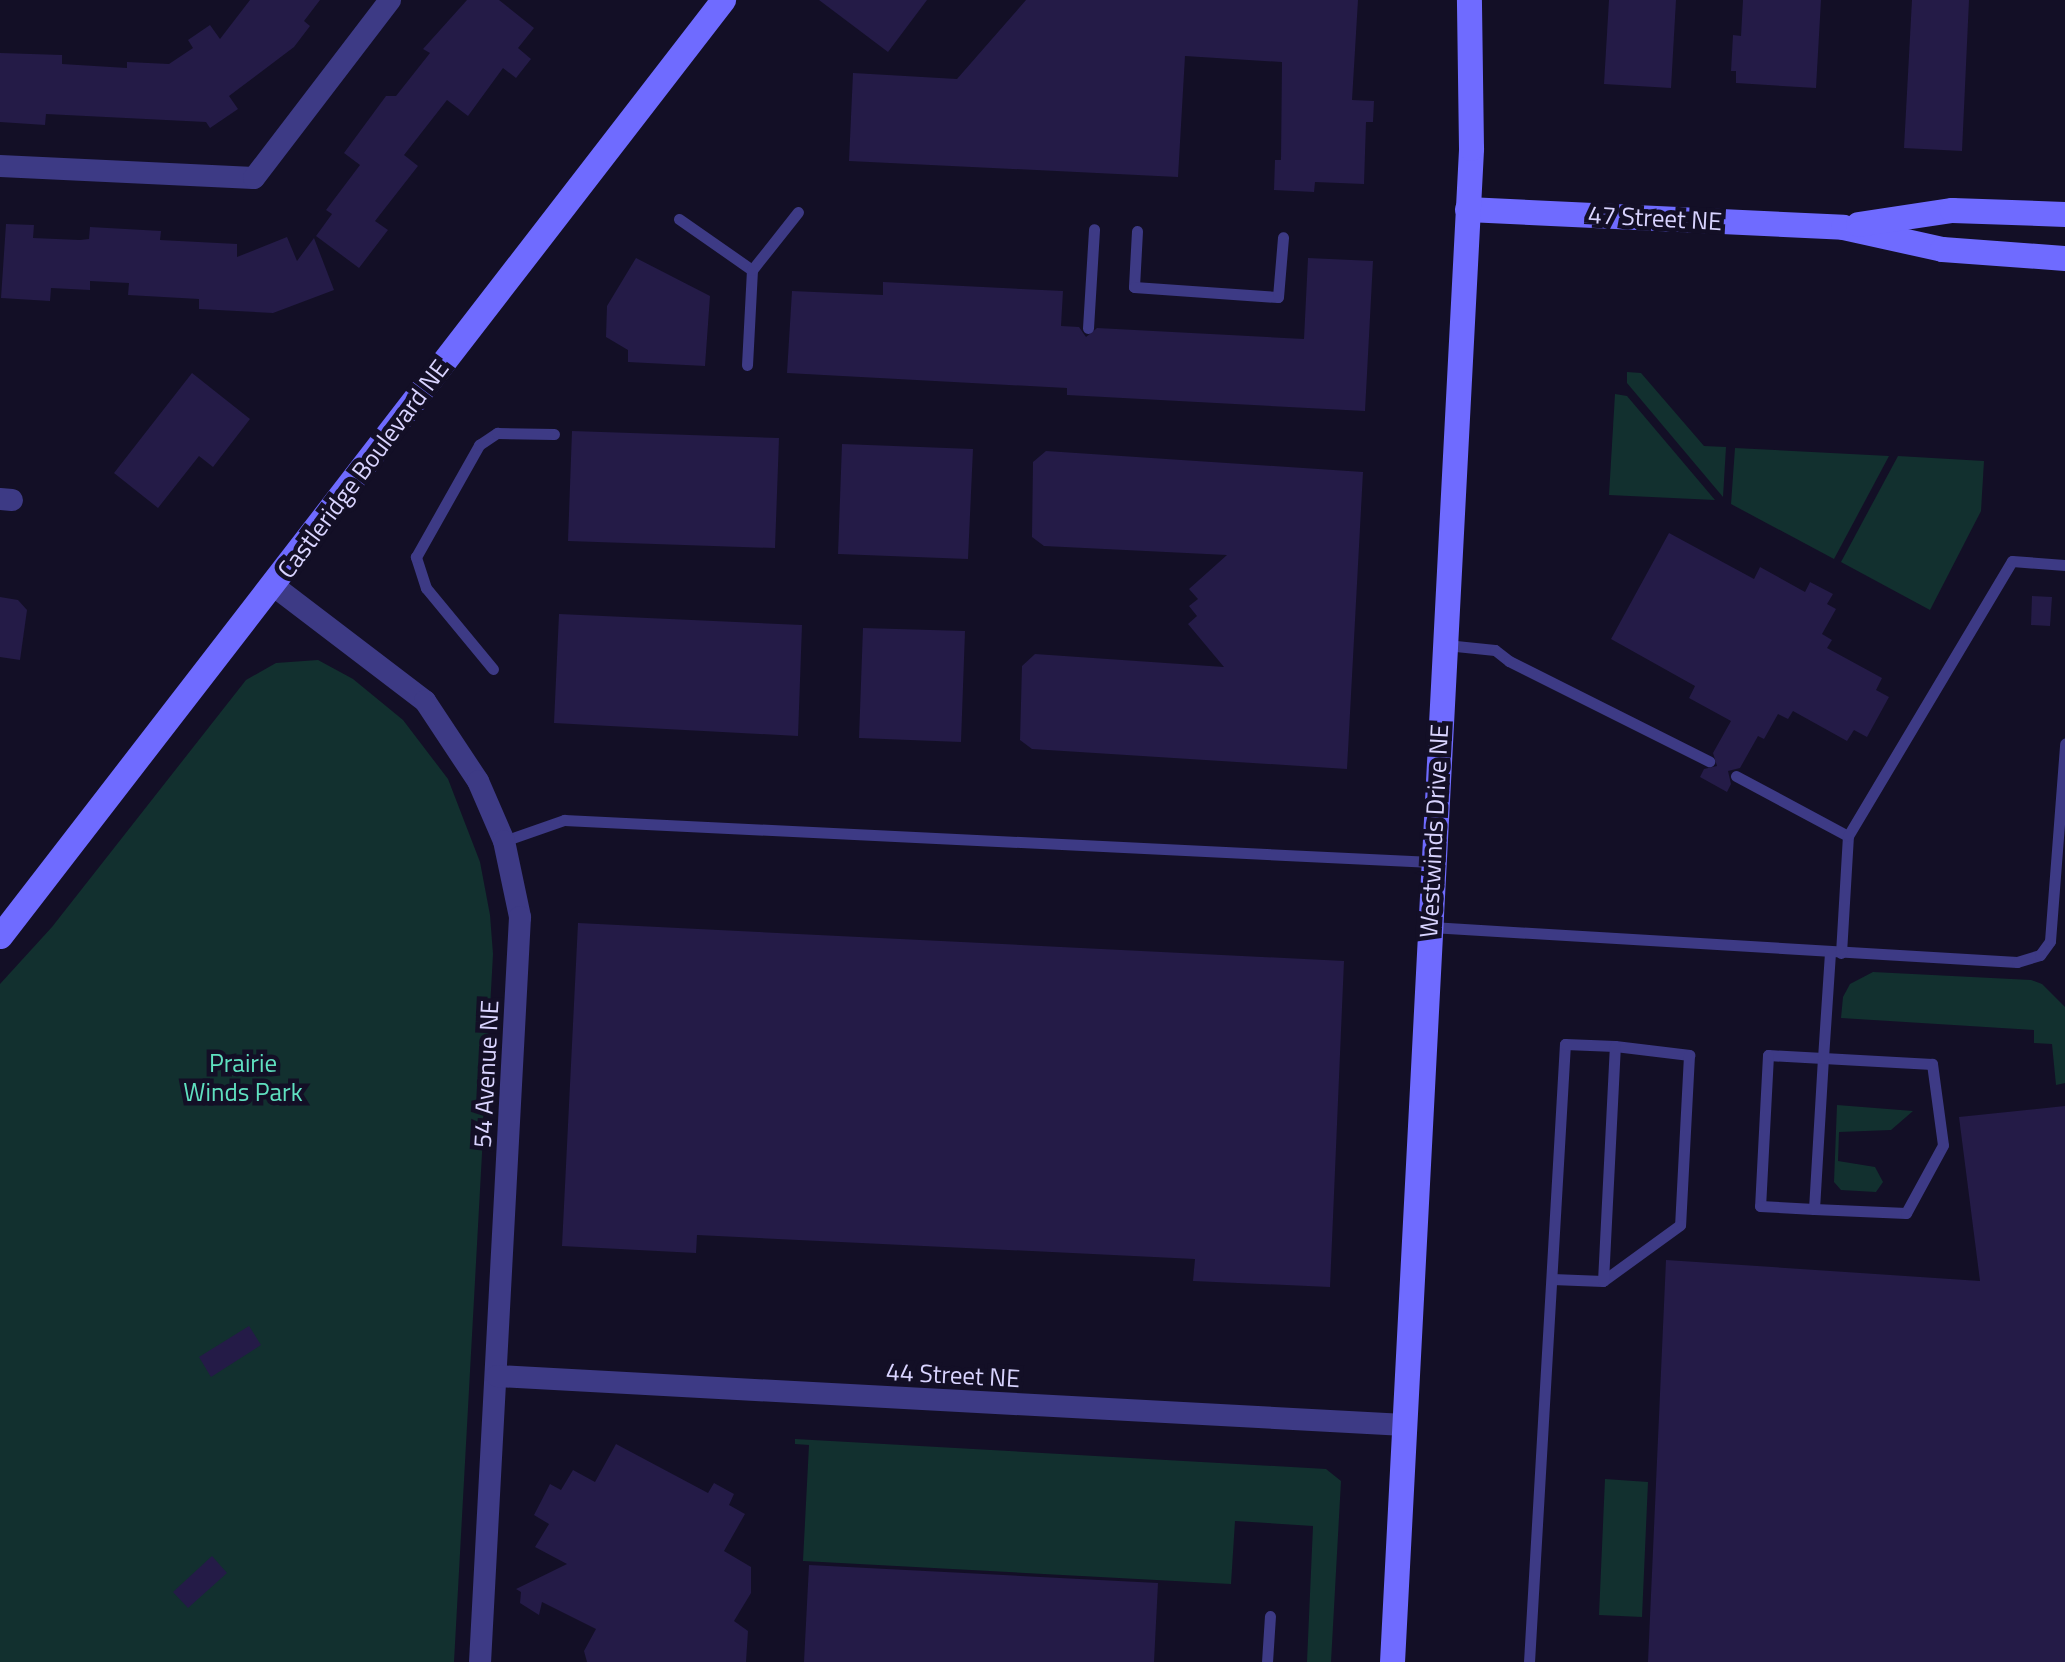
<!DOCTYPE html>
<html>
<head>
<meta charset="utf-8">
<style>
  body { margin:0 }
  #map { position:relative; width:2065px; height:1662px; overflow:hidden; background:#130f26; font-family:"Titillium Web",sans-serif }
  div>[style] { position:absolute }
  .green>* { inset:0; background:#12302f }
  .building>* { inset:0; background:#241b47 }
  .lane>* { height:11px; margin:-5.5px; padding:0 5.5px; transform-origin:5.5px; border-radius:5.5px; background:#3d3a85 }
  .street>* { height:22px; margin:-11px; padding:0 11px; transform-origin:11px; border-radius:11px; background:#3d3a85 }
  .secondary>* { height:25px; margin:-12.5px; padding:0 12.5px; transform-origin:12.5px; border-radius:12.5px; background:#6f6bff }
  span { translate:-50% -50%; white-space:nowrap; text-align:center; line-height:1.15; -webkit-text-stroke:9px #130f26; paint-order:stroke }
  .street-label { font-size:25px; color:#d9d4ff }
  .park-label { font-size:25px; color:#5fe0c0 }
</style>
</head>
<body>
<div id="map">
  <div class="green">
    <i style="clip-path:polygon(1627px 372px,1641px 373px,1704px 446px,1726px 447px,1723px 497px,1627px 383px)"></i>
    <i style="clip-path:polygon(1615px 394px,1627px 396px,1715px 500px,1609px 495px)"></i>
    <i style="clip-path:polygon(1735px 448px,1889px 456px,1834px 559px,1731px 504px)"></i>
    <i style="clip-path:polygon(1898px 456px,1984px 461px,1981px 511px,1930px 610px,1841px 562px)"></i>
    <i style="clip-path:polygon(318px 660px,353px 679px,403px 720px,448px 779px,480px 862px,490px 915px,493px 954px,454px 1662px,0 1662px,0 984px,52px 927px,246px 680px,276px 663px)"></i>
    <i style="clip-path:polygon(1873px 972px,2031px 980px,2042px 984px,2065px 1007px,2065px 1083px,2056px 1085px,2052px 1044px,2034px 1043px,2034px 1030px,1841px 1018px,1843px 997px,1850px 984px)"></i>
    <i style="clip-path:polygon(1837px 1105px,1913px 1111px,1891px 1130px,1839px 1132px,1838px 1161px,1875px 1167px,1883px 1182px,1876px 1192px,1841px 1190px,1834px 1182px)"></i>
    <i style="clip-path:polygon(795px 1439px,1326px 1469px,1341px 1481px,1331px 1662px,1307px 1662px,1313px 1526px,1235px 1521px,1231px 1584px,803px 1561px,809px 1445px,795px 1444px)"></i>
    <i style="clip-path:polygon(1605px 1479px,1648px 1482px,1642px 1617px,1599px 1615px)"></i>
  </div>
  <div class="building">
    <i style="clip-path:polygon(250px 0,320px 0,304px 21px,310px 26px,294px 47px,229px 96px,238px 109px,210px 128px,206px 122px,46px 114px,45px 125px,0 122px,0 53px,62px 55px,62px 64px,127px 68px,127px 62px,169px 64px,193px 48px,188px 40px,210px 25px,220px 39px)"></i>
    <i style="clip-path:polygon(467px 0,499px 0,534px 28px,518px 48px,531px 59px,516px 78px,503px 68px,468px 116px,447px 100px,404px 155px,418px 166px,375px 221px,388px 230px,359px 268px,316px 236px,332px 214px,326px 210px,360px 165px,344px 153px,386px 96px,396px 96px,430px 53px,423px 49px)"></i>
    <i style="clip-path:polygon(819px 0,927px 0,888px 52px)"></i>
    <i style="clip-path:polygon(1026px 0,1358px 0,1352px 100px,1374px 101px,1373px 122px,1366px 122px,1364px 184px,1315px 182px,1314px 192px,1274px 190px,1275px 160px,1281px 160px,1282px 62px,1185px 56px,1178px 177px,849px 161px,853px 73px,957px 79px)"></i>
    <i style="clip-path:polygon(1609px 0,1676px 0,1671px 88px,1604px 84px)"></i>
    <i style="clip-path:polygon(1743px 0,1821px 0,1816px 88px,1736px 83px,1736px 71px,1731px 71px,1733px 35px,1741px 36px)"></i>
    <i style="clip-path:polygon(1912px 0,1969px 0,1962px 151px,1904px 148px)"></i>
    <i style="clip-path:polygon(6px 224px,34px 225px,33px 238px,80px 240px,89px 239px,90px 227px,161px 231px,160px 240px,237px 244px,237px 257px,287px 237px,297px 261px,314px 238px,334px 290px,273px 313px,199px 309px,199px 299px,128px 295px,129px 283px,90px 281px,90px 290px,51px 288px,50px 301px,1px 298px)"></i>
    <i style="clip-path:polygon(636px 258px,710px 296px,705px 366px,628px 362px,628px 350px,606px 337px,607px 306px)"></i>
    <i style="clip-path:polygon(1308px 258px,1373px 261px,1365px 411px,1067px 395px,1067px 388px,787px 373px,792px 291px,883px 295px,883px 282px,1063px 291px,1061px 326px,1079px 327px,1086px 337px,1097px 328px,1304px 339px)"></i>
    <i style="clip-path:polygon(192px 373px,250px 419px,213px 467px,199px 456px,158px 508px,114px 473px)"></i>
    <i style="clip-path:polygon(572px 431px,779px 438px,775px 548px,568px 541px)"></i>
    <i style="clip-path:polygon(842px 444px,973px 449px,968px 559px,838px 554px)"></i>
    <i style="clip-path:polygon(1046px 451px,1363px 472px,1347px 769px,1032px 749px,1020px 740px,1022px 666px,1035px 654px,1224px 667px,1188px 624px,1197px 616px,1189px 606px,1198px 599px,1189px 589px,1227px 555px,1044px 546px,1032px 537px,1033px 462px)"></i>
    <i style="clip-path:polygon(1669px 533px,1754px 579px,1760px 567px,1805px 592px,1810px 582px,1833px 594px,1827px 604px,1836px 609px,1822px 634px,1832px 640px,1827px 648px,1882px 678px,1876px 690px,1889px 697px,1867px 737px,1854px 730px,1847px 741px,1793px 711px,1788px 719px,1778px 714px,1764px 739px,1758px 736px,1740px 768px,1728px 771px,1731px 784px,1727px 792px,1700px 777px,1704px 769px,1717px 766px,1713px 753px,1731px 721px,1689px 698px,1695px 686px,1611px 639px)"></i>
    <i style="clip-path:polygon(2032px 596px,2052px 597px,2050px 626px,2031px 625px)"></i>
    <i style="clip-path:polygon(0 597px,18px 600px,27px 610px,20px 660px,0 657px)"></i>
    <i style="clip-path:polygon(559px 614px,802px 625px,798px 736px,554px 723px)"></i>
    <i style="clip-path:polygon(863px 628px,965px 631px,961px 742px,859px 738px)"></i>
    <i style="clip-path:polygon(578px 923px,1344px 961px,1330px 1287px,1193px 1281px,1195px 1259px,697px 1235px,696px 1253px,562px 1246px)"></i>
    <i style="clip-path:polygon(2065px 1106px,2065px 1662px,1648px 1662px,1666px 1260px,1980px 1281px,1959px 1117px)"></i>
    <i style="clip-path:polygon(249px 1326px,261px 1345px,211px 1377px,199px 1357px)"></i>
    <i style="clip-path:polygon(616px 1444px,708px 1493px,714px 1483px,734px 1494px,729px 1505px,745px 1514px,724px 1551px,751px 1567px,751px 1593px,734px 1621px,748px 1631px,746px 1662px,587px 1662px,584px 1651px,596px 1629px,542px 1602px,539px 1615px,520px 1603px,521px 1592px,516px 1589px,567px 1564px,535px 1547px,549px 1524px,534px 1515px,550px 1484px,561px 1490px,573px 1470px,595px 1482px)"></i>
    <i style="clip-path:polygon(212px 1556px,227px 1573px,188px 1608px,173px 1592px)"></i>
    <i style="clip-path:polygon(809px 1565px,1158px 1583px,1154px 1662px,804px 1662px)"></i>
  </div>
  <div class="lane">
    <i style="left:679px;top:219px;width:89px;rotate:34.9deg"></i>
    <i style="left:1137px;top:231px;width:56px;rotate:93.1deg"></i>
    <i style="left:1134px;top:287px;width:144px;rotate:4deg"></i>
    <i style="left:1278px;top:297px;width:60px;rotate:-85.2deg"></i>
    <i style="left:1088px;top:328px;width:99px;rotate:-86.5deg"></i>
    <i style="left:747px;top:365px;width:95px;rotate:-87deg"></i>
    <i style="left:752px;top:270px;width:74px;rotate:-51.6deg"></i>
    <i style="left:1446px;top:645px;width:49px;rotate:5.8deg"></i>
    <i style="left:1495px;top:650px;width:18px;rotate:38deg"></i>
    <i style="left:1509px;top:661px;width:224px;rotate:26.6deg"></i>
    <i style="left:493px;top:669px;width:105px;rotate:-129.6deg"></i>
    <i style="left:426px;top:588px;width:33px;rotate:-108deg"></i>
    <i style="left:416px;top:557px;width:129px;rotate:-60.6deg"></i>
    <i style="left:479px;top:445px;width:22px;rotate:-34deg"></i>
    <i style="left:497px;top:433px;width:57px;rotate:1deg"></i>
    <i style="left:1736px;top:776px;width:127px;rotate:28.2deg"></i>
    <i style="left:504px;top:841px;width:64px;rotate:-19.3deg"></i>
    <i style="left:564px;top:820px;width:869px;rotate:2.77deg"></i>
    <i style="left:1431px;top:927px;width:587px;rotate:3.42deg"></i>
    <i style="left:2017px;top:962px;width:24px;rotate:-17deg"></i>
    <i style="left:2040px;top:955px;width:17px;rotate:-54deg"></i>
    <i style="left:2050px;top:941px;width:198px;rotate:-85.6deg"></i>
    <i style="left:1841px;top:953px;width:117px;rotate:-86.6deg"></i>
    <i style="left:1848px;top:836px;width:320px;rotate:-59.2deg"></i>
    <i style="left:2012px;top:561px;width:53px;rotate:4.3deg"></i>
    <i style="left:1814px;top:1209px;width:92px;rotate:2.5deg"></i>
    <i style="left:1906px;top:1213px;width:77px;rotate:-61.4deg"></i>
    <i style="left:1943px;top:1145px;width:82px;rotate:-97.7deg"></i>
    <i style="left:1932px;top:1064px;width:109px;rotate:-176.8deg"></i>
    <i style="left:1823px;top:1058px;width:55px;rotate:-176.9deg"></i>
    <i style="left:1768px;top:1055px;width:151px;rotate:93deg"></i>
    <i style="left:1760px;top:1206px;width:54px;rotate:3.2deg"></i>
    <i style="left:1814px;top:1209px;width:151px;rotate:-86.6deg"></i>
    <i style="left:1823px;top:1058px;width:106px;rotate:-86.2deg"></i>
    <i style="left:1552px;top:1279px;width:51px;rotate:2.2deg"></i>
    <i style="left:1267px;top:1662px;width:46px;rotate:-86.3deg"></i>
    <i style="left:1529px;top:1662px;width:619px;rotate:-86.67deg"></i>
    <i style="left:1565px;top:1044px;width:50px;rotate:2.3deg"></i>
    <i style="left:1615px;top:1046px;width:75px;rotate:6.9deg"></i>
    <i style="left:1689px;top:1055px;width:170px;rotate:93deg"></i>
    <i style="left:1680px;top:1225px;width:95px;rotate:144deg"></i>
    <i style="left:1603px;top:1281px;width:235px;rotate:-87.1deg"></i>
  </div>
  <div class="street">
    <i style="left:0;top:166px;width:254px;rotate:2.7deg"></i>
    <i style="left:254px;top:178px;width:224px;rotate:-52.6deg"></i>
    <i style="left:0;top:499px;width:12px;rotate:5deg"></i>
    <i style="left:274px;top:586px;width:190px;rotate:37.3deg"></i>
    <i style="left:425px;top:701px;width:96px;rotate:56.5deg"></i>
    <i style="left:478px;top:781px;width:65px;rotate:66.6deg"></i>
    <i style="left:504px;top:841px;width:78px;rotate:78.1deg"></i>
    <i style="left:520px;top:917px;width:746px;rotate:93.07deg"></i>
    <i style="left:497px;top:1376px;width:909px;rotate:3.09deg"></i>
  </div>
  <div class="secondary">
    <i style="left:1467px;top:209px;width:376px;rotate:2.7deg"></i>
    <i style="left:1843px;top:227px;width:101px;rotate:12.5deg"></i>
    <i style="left:1942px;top:249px;width:123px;rotate:4.2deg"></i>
    <i style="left:1858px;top:224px;width:95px;rotate:-8.5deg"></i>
    <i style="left:1952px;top:210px;width:113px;rotate:2deg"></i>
    <i style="left:0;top:936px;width:1183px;rotate:-52.32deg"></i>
    <i style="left:1392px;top:1662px;width:1516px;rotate:-87.01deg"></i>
    <i style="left:1471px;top:148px;width:148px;rotate:-90.8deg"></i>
  </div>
  <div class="street-label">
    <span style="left:1655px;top:218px;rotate:3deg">47 Street NE</span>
    <span style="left:363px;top:469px;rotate:-53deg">Castleridge Boulevard NE</span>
    <span style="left:1434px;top:831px;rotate:-87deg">Westwinds Drive NE</span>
    <span style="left:486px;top:1074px;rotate:-87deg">54 Avenue NE</span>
    <span style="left:953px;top:1375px;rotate:3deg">44 Street NE</span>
  </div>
  <div class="park-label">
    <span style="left:243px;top:1078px">Prairie<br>Winds Park</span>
  </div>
</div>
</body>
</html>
